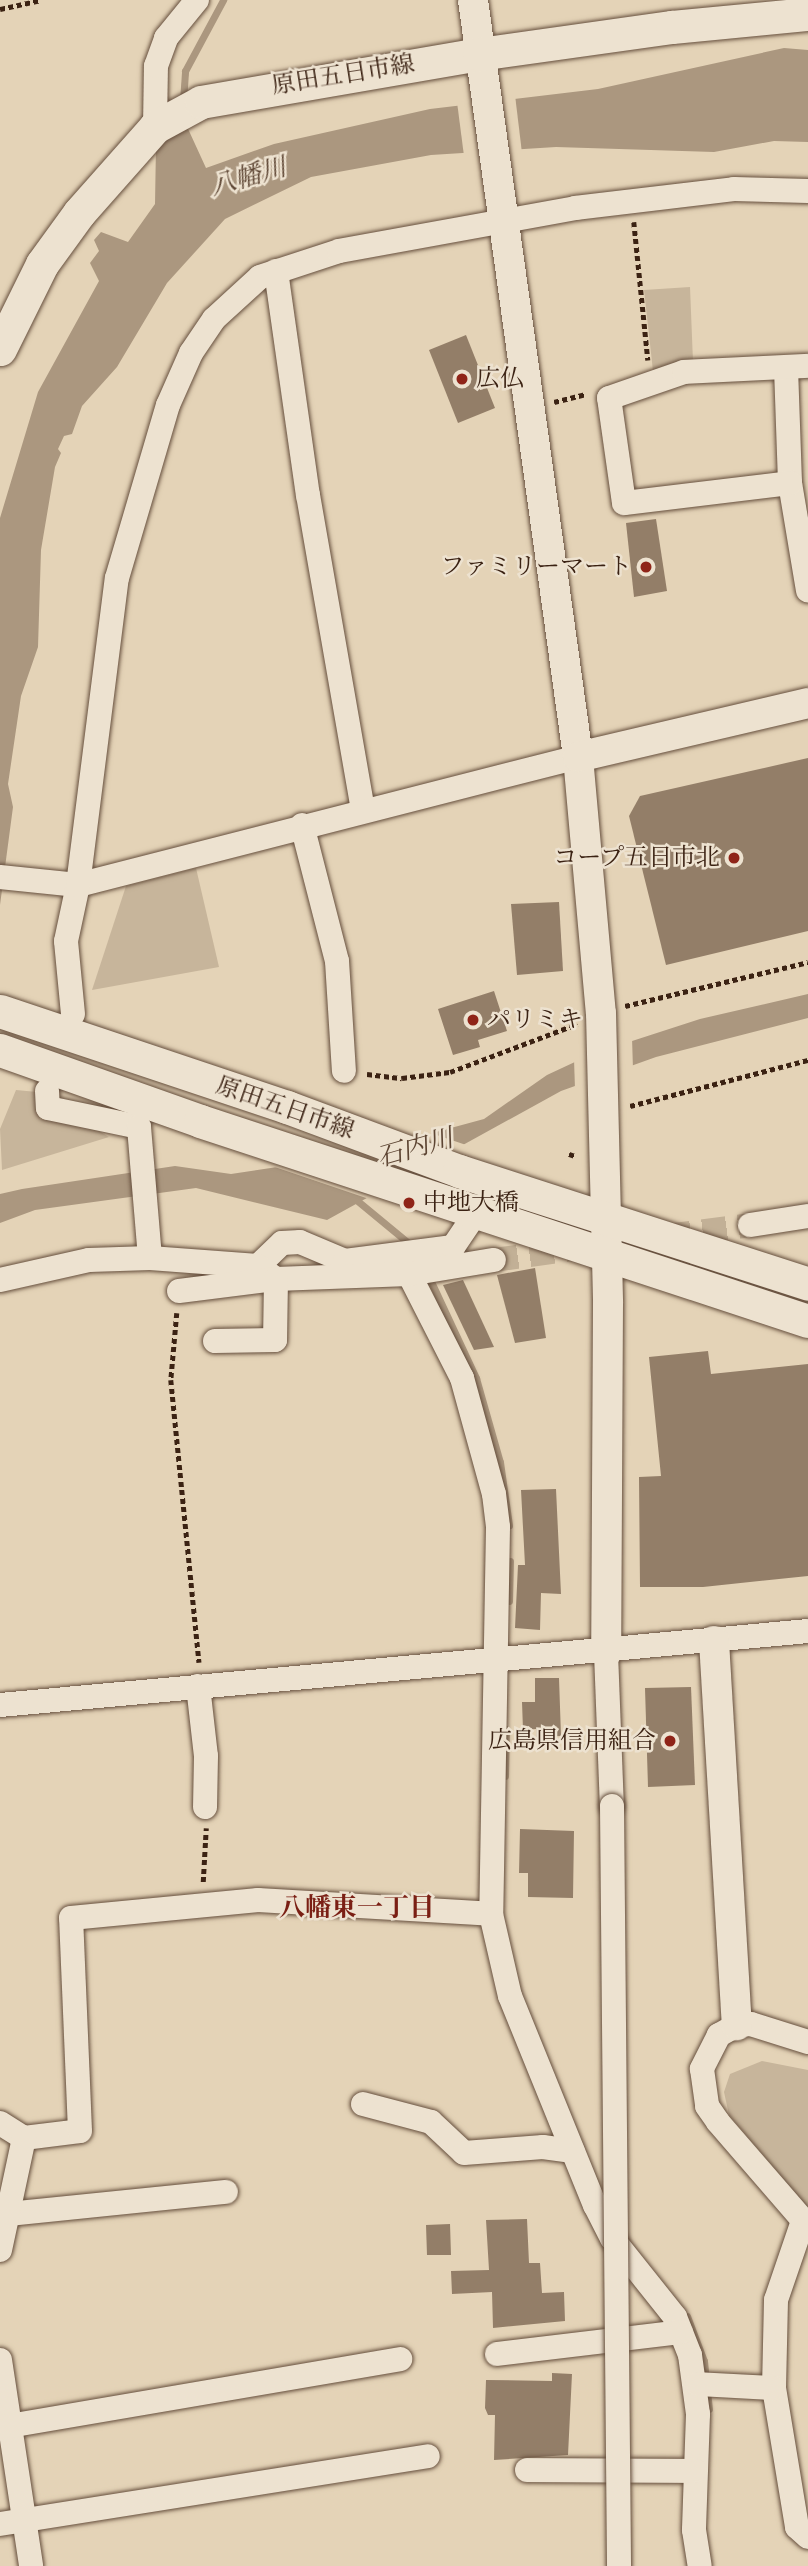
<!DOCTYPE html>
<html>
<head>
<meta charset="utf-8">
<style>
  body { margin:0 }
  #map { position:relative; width:808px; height:2566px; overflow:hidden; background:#e4d3b7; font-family:Alegreya,"Noto Serif JP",serif }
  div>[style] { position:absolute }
  .green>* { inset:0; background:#c7b59b }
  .water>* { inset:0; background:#ab977f }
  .pier>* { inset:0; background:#e4d3b7 }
  .stream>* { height:7px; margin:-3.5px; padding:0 3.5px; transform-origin:3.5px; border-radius:3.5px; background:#ab977f }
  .building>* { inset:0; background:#937e68 }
  .minor-tunnel>* { height:24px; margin-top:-12px; transform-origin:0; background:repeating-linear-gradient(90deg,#c2b096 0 24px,transparent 0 36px) }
  .path>* { height:4.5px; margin-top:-2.25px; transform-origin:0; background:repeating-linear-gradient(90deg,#3b2213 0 5px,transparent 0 8.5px) }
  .roads { filter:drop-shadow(0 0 2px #654e3c) drop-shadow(0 0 2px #654e3c) }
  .minor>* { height:24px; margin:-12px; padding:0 12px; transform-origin:12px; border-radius:12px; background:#ede2d0 }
  .tertiary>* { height:30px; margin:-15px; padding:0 15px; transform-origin:15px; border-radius:15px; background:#ede2d0 }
  .secondary>* { height:33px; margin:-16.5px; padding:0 16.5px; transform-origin:16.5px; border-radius:16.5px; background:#ede2d0 }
  .bridges { filter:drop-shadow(0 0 2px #654e3c) drop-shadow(0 0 2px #654e3c) }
  .minor-bridge>* { height:24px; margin:-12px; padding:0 12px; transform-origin:12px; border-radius:12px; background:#ede2d0 }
  .dots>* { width:19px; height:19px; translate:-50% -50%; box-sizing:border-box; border:4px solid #ede2d0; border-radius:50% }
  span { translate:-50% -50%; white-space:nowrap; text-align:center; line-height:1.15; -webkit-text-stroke:5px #ede2d0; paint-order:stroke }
  .street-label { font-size:24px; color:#3b2213 }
  .poi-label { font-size:24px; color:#3b2213 }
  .left { translate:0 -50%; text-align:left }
  .right { translate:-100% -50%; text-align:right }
  .water-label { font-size:26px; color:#5d4533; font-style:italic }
  .neighbourhood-label { font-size:26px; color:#7a1f14; font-weight:700 }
</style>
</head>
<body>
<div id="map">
  <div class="green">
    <i style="clip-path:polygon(690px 287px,693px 362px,653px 371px,644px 290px)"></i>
    <i style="clip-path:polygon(196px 868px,219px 967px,92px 990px,126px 886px)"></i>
    <i style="clip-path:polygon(16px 1090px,37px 1092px,40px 1119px,94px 1128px,109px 1137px,2px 1170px,0 1129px)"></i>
    <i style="clip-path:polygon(762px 2061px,808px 2070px,808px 2208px,729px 2115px,724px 2092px,730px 2074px)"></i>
  </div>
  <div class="water">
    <i style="clip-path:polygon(784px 48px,808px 50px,808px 142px,774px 141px,714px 152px,556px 147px,431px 155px,311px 177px,225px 219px,167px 283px,117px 367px,82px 406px,72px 434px,64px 436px,58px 449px,61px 453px,55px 467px,41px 550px,38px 647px,21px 696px,8px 784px,13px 807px,0 905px,0 518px,38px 392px,99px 281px,90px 263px,99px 251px,94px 240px,101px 232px,128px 242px,155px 204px,156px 145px,184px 120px,206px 168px,274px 144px,430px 109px,598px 89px)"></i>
    <i style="clip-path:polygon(808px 994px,808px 1018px,656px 1057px,561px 1091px,327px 1220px,196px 1188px,35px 1210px,0 1223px,0 1194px,22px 1189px,175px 1166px,231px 1174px,344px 1157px,484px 1119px,547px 1075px,592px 1054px,700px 1019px)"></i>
  </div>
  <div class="pier">
    <i style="clip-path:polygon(515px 95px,522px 153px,464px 156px,457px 102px)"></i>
    <i style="clip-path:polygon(632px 1038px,633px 1069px,575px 1089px,574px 1059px)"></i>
    <i style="clip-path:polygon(425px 1131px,472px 1147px,372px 1200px,269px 1165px,343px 1154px)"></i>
  </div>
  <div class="stream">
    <i style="left:183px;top:101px;width:30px;rotate:-86deg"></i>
    <i style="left:185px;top:71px;width:81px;rotate:-61.8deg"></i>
    <i style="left:354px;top:1198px;width:75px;rotate:39.6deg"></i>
    <i style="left:428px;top:1275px;width:114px;rotate:65deg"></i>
    <i style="left:476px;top:1378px;width:87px;rotate:74.1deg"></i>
    <i style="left:500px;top:1462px;width:64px;rotate:81.9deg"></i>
    <i style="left:509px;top:1601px;width:40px;rotate:-88.6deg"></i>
    <i style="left:505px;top:1776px;width:47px;rotate:-88.8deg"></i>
    <i style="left:687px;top:2316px;width:48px;rotate:69.3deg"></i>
    <i style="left:704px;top:2361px;width:48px;rotate:84.1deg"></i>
  </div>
  <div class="building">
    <i style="clip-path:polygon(466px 335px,495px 408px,458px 423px,429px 350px)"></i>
    <i style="clip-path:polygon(656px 519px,667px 591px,634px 597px,626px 523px)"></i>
    <i style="clip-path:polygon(808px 758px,808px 931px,666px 965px,629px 816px,640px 796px)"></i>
    <i style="clip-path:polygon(559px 902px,563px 971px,517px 975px,511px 904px)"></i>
    <i style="clip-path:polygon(494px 991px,507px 1031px,478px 1040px,480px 1047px,453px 1055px,438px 1009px)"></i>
    <i style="clip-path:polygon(535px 1268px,546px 1338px,515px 1343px,497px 1275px)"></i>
    <i style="clip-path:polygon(463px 1280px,494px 1347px,474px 1350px,443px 1285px)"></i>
    <i style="clip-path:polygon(708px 1351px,711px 1374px,808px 1364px,808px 1576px,703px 1587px,640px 1587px,639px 1477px,661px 1476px,649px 1357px)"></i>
    <i style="clip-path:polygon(556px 1489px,561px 1594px,541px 1593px,540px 1630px,515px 1628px,518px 1565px,525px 1565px,521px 1490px)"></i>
    <i style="clip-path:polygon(535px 1678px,559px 1678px,561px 1736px,536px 1737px,536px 1729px,523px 1730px,522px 1702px,535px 1702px)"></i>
    <i style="clip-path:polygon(691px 1687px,695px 1785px,648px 1787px,645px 1688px)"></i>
    <i style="clip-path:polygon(520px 1829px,574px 1831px,573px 1898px,528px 1897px,528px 1873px,519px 1873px)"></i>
    <i style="clip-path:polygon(527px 2219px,529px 2263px,540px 2263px,542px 2293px,564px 2292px,565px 2321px,493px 2328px,492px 2292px,452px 2294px,451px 2271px,489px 2270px,486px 2220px)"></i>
    <i style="clip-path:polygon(450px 2224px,451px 2255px,427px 2255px,426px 2225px)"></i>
    <i style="clip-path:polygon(552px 2373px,572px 2374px,568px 2455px,494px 2460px,495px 2415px,488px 2415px,485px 2408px,486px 2380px,552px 2381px)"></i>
  </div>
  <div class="minor-tunnel">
    <i style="left:667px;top:1236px;width:84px;rotate:-7.5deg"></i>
    <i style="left:494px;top:1260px;width:86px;rotate:-8deg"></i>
  </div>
  <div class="path">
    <i style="left:0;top:9px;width:42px;rotate:-12.4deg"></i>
    <i style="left:634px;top:222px;width:139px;rotate:84.2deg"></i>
    <i style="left:554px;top:402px;width:33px;rotate:-14deg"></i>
    <i style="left:625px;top:1006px;width:188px;rotate:-13.5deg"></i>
    <i style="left:367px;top:1074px;width:35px;rotate:7deg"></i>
    <i style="left:402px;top:1078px;width:48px;rotate:-7.1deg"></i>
    <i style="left:450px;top:1072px;width:136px;rotate:-20.7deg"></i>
    <i style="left:630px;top:1106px;width:184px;rotate:-14.5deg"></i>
    <i style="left:569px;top:1154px;width:6px;rotate:18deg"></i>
    <i style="left:177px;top:1313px;width:67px;rotate:95.1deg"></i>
    <i style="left:171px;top:1380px;width:284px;rotate:84.3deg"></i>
    <i style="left:203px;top:1882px;width:54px;rotate:-86.8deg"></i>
  </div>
  <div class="roads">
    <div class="minor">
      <i style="left:155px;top:127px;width:61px;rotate:-89.1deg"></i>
      <i style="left:156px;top:66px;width:30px;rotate:-70deg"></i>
      <i style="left:166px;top:38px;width:49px;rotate:-50.8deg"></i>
      <i style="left:276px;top:271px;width:226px;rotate:81.9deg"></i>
      <i style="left:308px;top:495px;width:319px;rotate:80.1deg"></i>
      <i style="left:786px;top:368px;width:115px;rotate:88deg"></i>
      <i style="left:790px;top:483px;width:109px;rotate:80.5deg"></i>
      <i style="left:790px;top:483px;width:167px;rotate:173.1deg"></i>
      <i style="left:624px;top:503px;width:106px;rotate:-98.1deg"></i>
      <i style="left:609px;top:398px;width:79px;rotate:-19.1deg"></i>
      <i style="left:684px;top:372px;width:124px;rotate:-2.8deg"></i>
      <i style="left:302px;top:825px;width:140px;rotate:75.6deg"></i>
      <i style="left:337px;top:961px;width:110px;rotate:86.4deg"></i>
      <i style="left:0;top:877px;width:78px;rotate:5.9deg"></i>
      <i style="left:78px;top:885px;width:516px;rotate:-14.36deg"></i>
      <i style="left:73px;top:1014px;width:73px;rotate:-95.5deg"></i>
      <i style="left:66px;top:941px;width:57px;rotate:-77.9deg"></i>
      <i style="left:78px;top:885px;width:309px;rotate:-82.8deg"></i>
      <i style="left:117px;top:578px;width:180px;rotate:-73.6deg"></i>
      <i style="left:168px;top:405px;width:57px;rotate:-66.1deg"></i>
      <i style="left:191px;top:353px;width:41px;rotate:-55.9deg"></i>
      <i style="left:214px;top:319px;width:62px;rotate:-42.4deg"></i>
      <i style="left:260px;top:277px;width:83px;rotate:-18.2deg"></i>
      <i style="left:339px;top:251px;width:240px;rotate:-10.3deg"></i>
      <i style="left:575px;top:208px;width:160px;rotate:-6.8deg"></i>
      <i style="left:734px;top:189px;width:74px;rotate:1.5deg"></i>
      <i style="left:47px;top:1091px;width:17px;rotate:87deg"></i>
      <i style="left:48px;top:1108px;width:93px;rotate:11.8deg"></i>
      <i style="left:139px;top:1127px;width:131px;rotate:85.2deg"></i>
      <i style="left:750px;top:1225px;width:59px;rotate:-8.8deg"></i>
      <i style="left:258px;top:1266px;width:33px;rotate:-44deg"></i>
      <i style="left:282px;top:1243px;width:18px;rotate:-3deg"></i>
      <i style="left:300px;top:1242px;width:49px;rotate:22.9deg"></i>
      <i style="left:345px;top:1261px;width:109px;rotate:-7.4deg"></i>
      <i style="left:453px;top:1247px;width:41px;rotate:-55.9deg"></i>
      <i style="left:409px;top:1274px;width:117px;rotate:63deg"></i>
      <i style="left:462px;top:1378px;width:120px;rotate:74.6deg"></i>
      <i style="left:494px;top:1494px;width:33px;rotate:83deg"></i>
      <i style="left:498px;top:1527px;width:387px;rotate:91deg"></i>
      <i style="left:491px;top:1914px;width:84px;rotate:77deg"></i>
      <i style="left:510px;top:1996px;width:226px;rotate:67.9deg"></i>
      <i style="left:595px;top:2205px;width:37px;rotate:63deg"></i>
      <i style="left:612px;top:2238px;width:101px;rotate:51.4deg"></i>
      <i style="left:675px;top:2317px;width:41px;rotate:68.5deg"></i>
      <i style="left:690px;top:2355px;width:60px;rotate:82.3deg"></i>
      <i style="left:698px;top:2414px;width:116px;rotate:92deg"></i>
      <i style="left:694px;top:2530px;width:36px;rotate:81deg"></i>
      <i style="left:0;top:1280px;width:91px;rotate:-12.7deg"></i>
      <i style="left:89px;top:1260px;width:61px;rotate:-1.9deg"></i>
      <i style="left:150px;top:1258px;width:108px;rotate:4.2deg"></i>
      <i style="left:258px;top:1266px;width:22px;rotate:36deg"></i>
      <i style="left:276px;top:1279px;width:133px;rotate:-2.2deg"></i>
      <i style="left:409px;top:1274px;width:86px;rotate:-9.4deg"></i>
      <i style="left:179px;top:1291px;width:98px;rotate:-7.1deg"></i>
      <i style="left:276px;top:1279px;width:61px;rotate:90.9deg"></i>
      <i style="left:275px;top:1340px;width:60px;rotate:179deg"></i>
      <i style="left:606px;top:1653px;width:153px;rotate:87.8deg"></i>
      <i style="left:198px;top:1686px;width:70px;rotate:83.5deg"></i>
      <i style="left:206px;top:1756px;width:51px;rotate:91.1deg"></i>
      <i style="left:0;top:1705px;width:811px;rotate:-5.23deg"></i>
      <i style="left:808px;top:2042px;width:60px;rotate:-162.5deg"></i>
      <i style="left:751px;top:2024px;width:14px;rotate:176deg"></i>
      <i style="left:737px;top:2025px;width:21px;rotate:151deg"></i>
      <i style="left:719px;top:2035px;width:38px;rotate:117deg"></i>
      <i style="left:702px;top:2069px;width:37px;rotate:82deg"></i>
      <i style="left:707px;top:2106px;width:19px;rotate:55deg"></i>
      <i style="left:718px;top:2122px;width:138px;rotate:49.1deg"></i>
      <i style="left:363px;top:2104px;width:70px;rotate:14.8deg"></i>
      <i style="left:431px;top:2122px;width:45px;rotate:43.2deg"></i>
      <i style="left:464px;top:2153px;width:79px;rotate:-4.3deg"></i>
      <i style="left:543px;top:2147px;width:30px;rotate:8deg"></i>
      <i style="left:0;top:2123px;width:28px;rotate:32deg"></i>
      <i style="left:24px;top:2138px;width:56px;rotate:-7.1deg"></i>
      <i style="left:80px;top:2131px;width:213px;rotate:-92.4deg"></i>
      <i style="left:71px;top:1918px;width:188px;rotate:-5.5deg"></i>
      <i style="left:258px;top:1900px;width:233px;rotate:3.4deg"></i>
      <i style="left:8px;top:2214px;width:219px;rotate:-5.8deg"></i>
      <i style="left:803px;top:2221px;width:83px;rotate:108.9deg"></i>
      <i style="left:776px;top:2300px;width:88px;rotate:91.3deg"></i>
      <i style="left:774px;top:2388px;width:141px;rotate:80.6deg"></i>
      <i style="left:797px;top:2527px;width:15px;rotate:42deg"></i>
      <i style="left:0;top:2250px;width:115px;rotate:-77.9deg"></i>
      <i style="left:497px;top:2354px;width:185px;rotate:-6.8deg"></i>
      <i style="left:0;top:2360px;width:208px;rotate:81.4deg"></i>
      <i style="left:697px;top:2384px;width:77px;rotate:3deg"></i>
      <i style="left:9px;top:2426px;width:397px;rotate:-9.7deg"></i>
      <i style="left:527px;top:2470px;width:167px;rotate:0.3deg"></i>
      <i style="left:0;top:2524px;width:433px;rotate:-9deg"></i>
    </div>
    <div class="tertiary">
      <i style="left:473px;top:0;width:764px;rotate:82.1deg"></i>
      <i style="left:578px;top:757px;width:257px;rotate:84.9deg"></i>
      <i style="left:601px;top:1013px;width:290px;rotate:88.6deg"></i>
      <i style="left:608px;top:1303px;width:350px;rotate:90.3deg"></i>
      <i style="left:578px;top:757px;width:236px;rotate:-13.2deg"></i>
      <i style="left:714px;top:1641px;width:385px;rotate:86.6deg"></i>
    </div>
    <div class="secondary">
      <i style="left:0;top:349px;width:95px;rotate:-63.7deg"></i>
      <i style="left:42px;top:264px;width:63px;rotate:-54deg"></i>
      <i style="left:79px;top:213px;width:115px;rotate:-48.5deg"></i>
      <i style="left:155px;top:127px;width:52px;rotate:-28.5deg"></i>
      <i style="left:201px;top:102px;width:282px;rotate:-9.8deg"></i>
      <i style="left:479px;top:54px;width:195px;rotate:-8deg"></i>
      <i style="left:672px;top:27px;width:137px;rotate:-5.5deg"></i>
      <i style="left:0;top:1011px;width:303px;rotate:18.5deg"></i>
      <i style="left:287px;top:1107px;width:184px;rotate:20.4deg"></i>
      <i style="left:459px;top:1171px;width:367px;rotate:17.9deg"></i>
      <i style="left:0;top:1050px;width:212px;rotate:19.5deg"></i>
      <i style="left:200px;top:1121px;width:640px;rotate:18.21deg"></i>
    </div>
  </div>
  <div class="bridges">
    <div class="minor-bridge">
      <i style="left:612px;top:1806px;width:760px;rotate:89.47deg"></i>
    </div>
  </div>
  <div class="dots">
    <i style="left:462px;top:379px;background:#8f2418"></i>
    <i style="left:646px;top:567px;background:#8f2418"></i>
    <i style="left:734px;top:858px;background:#8f2418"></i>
    <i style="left:473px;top:1020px;background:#8f2418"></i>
    <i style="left:409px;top:1203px;background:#8f2418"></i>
    <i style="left:670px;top:1741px;background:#8f2418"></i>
  </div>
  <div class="street-label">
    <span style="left:343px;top:75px;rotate:-9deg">原田五日市線</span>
    <span style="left:285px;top:1108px;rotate:19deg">原田五日市線</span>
  </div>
  <div class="poi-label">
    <span class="left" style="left:476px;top:379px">広仏</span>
    <span class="right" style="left:632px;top:567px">ファミリーマート</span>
    <span class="right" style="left:720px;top:858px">コープ五日市北</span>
    <span class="left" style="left:487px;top:1020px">パリミキ</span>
    <span class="left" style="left:423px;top:1203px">中地大橋</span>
    <span class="right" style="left:656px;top:1741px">広島県信用組合</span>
  </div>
  <div class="water-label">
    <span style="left:248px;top:177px;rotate:-16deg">八幡川</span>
    <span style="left:415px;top:1148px;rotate:-16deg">石内川</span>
  </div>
  <div class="neighbourhood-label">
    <span style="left:357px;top:1908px">八幡東一丁目</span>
  </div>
</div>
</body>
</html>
